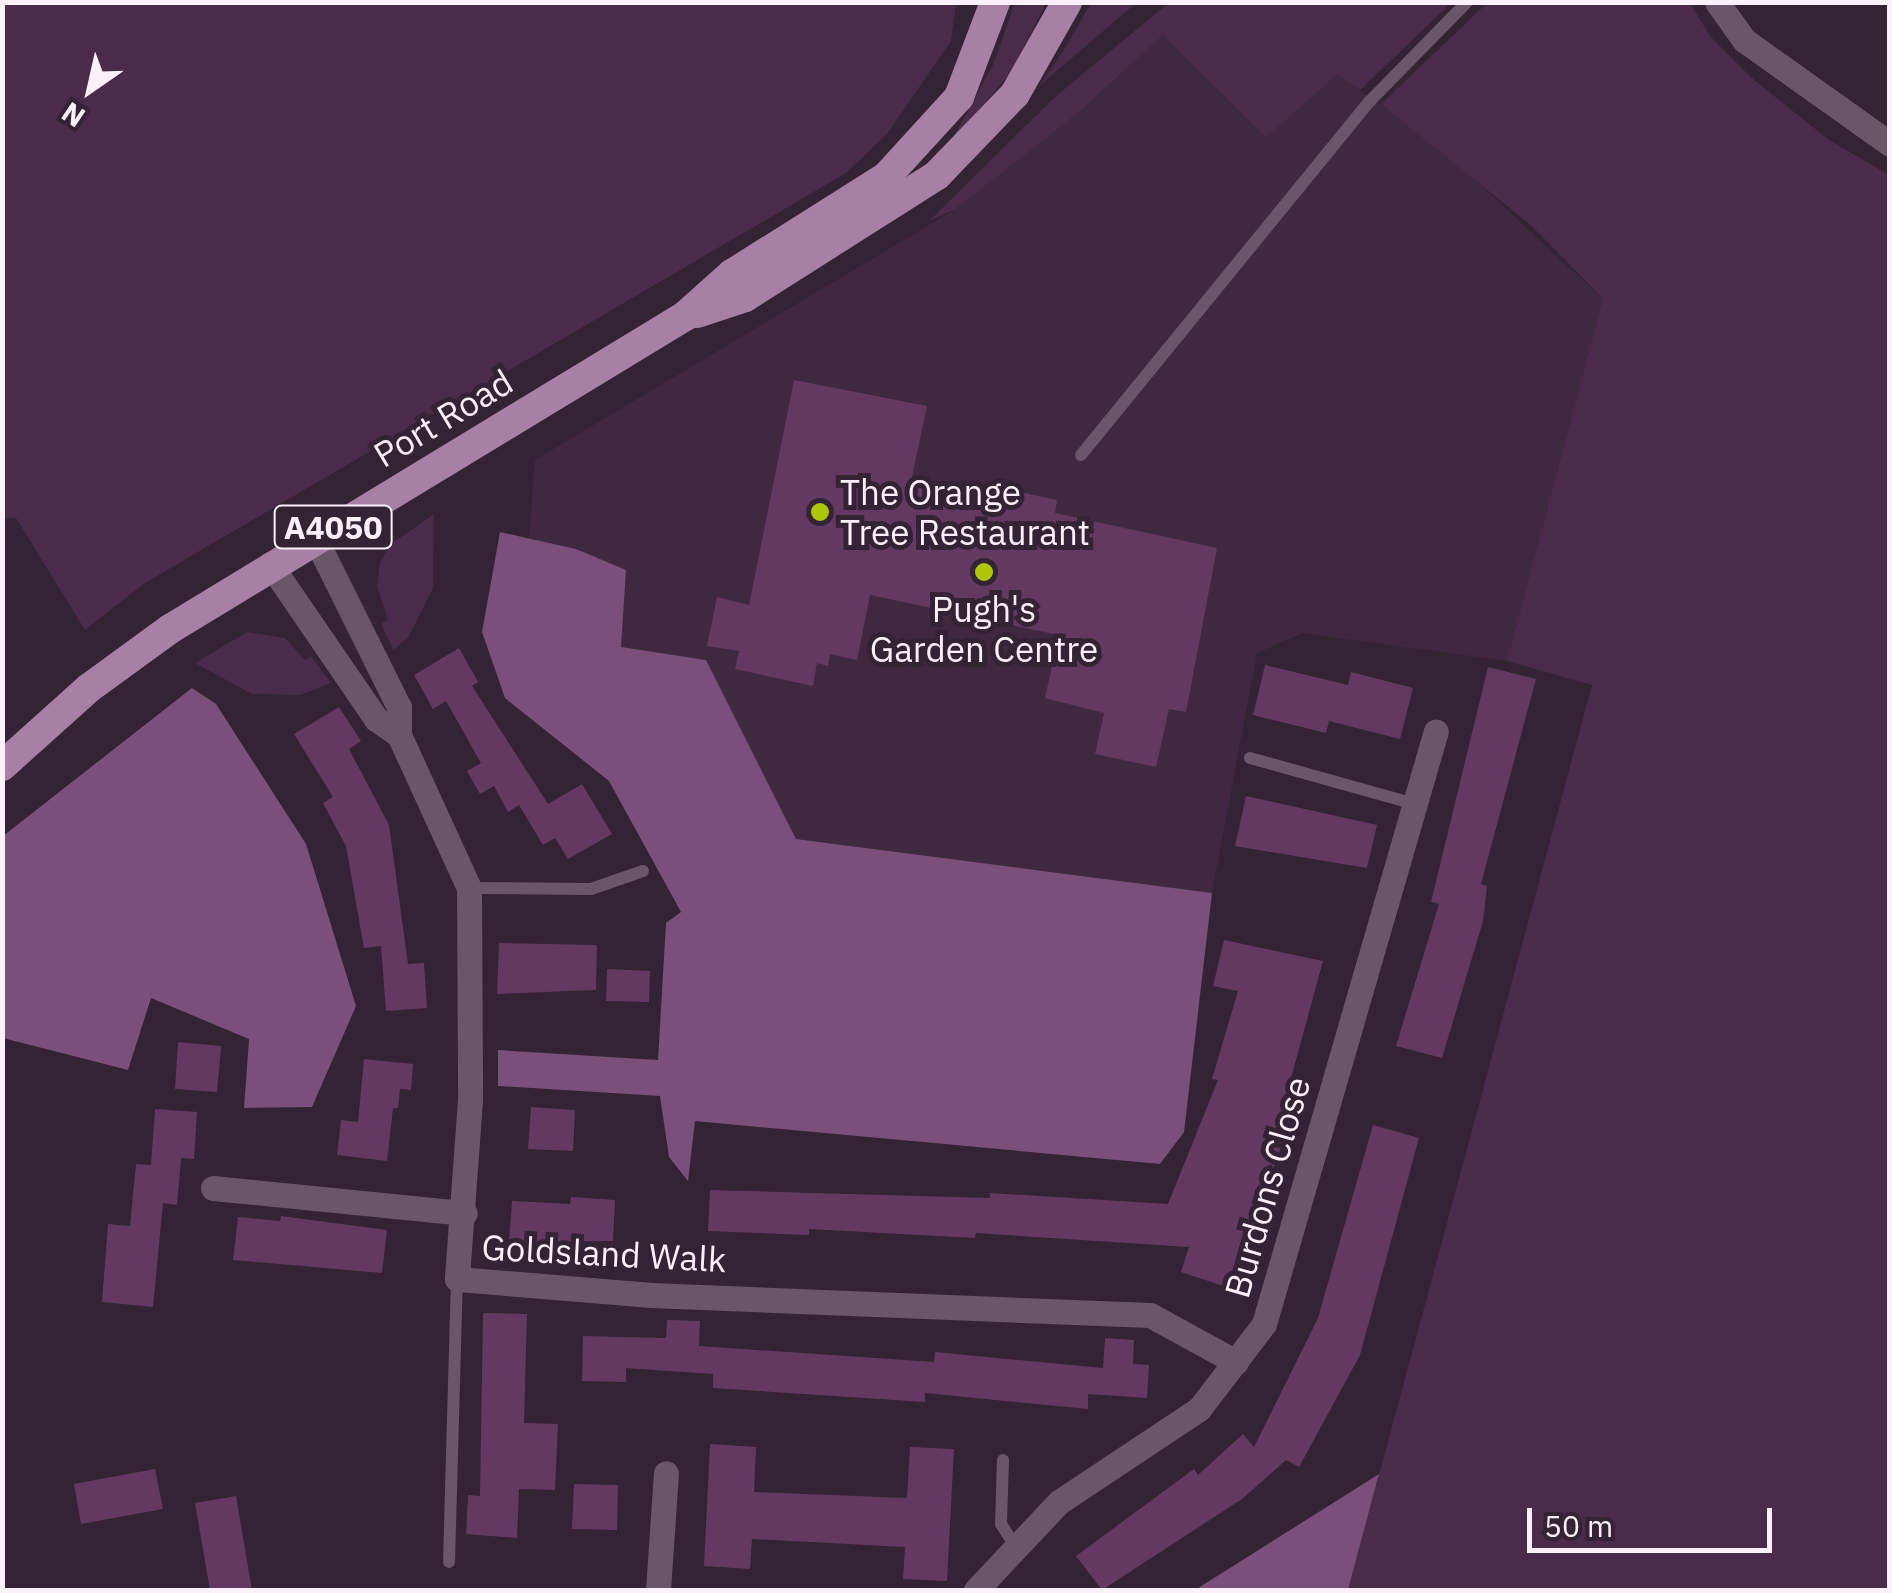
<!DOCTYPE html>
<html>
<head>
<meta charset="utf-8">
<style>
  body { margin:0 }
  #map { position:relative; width:1892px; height:1593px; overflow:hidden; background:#342334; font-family:"IBM Plex Sans",sans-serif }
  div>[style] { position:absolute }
  .built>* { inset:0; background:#402940 }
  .green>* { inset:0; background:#4a2b49 }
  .forest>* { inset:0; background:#7a4f79 }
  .building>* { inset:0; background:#633962 }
  .service>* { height:12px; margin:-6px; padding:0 6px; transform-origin:6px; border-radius:6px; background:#695668 }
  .minor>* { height:25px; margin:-12.5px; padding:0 12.5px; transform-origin:12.5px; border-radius:12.5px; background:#695668 }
  .primary>* { height:30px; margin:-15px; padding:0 15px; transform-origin:15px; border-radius:15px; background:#a880a6 }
  .dots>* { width:28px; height:28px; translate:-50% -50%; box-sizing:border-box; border:5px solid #342334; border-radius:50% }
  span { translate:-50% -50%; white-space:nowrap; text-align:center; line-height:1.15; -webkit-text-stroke:10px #342334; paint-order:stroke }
  .shield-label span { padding:2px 8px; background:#342334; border:2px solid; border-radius:8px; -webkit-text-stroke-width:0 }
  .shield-label { font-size:32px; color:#fcf0fb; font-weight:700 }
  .street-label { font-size:35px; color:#fcf0fb }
  .poi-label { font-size:35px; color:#fcf0fb }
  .left { translate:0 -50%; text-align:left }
  .frame { position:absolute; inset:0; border:5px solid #fcf0fb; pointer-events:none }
  .north { position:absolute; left:40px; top:40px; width:100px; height:100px; -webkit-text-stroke:8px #342334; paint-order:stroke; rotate:214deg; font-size:28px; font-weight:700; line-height:40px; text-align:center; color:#fcf0fb }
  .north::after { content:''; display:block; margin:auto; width:35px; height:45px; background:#fcf0fb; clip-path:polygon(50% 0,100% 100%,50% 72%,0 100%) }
  .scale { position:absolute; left:1527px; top:1508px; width:245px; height:45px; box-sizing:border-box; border:5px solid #fcf0fb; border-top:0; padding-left:12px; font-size:30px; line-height:35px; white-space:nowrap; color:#fcf0fb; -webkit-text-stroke:8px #342334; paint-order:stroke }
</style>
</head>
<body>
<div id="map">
  <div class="built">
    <i style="clip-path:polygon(1163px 35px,1266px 136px,1337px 75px,1431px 139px,1603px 299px,1507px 661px,1303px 633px,1257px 653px,1212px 893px,796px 839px,706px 660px,621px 647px,576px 549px,529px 538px,535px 460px,956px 209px,1077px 114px)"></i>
  </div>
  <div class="green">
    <i style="clip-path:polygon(3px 2px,956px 2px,956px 3px,951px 41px,887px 134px,846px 173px,145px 583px,85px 630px,16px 518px,3px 519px)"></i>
    <i style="clip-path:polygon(1170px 2px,1451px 3px,1360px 90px,1337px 75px,1266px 137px,1163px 35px,1077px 114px,956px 209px,929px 221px,1056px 96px)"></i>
    <i style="clip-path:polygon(1015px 3px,1046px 3px,1011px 72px,949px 145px,993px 65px)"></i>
    <i style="clip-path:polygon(1091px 3px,1136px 3px,1038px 87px,1064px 50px)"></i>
    <i style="clip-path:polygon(1487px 3px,1690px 3px,1710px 36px,1753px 79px,1829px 140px,1889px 175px,1889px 1590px,1348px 1590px,1592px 685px,1507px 661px,1603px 299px,1533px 227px,1381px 104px)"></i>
    <i style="clip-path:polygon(434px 514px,433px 588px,408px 638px,393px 650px,381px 623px,388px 620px,377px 586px,380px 563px,391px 544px)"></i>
    <i style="clip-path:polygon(247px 632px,285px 638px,305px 660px,311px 656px,331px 683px,300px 695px,252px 694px,195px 663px)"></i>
  </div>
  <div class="forest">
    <i style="clip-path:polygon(500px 532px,576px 549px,626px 570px,621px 647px,706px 660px,796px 839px,1212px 893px,1184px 1132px,1160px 1164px,695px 1121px,688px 1181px,669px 1157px,660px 1096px,498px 1086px,498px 1050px,658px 1060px,666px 923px,681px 912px,609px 781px,505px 698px,482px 632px)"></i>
    <i style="clip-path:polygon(192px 688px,216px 704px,306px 844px,356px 1006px,312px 1107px,244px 1108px,249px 1039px,151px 998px,128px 1070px,3px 1038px,3px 836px)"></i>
    <i style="clip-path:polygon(1379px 1474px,1348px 1590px,1195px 1590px)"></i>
  </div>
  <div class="building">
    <i style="clip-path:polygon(794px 380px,927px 406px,911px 481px,1022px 505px,1024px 493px,1057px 500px,1055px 513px,1217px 548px,1186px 712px,1169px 709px,1156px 767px,1095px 754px,1104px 713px,1045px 698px,1059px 635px,870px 595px,857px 660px,830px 654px,828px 666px,817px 663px,813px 686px,735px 669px,739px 651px,707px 646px,717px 597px,749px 605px)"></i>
    <i style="clip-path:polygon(459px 648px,478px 682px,472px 686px,548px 804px,582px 784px,612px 834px,568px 859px,555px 838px,543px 845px,519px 805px,508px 812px,494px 786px,480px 794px,467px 771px,481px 763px,446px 701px,433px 709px,414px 675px)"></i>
    <i style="clip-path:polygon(1265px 665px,1348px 685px,1351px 672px,1413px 688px,1400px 739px,1329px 721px,1326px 733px,1253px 715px)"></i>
    <i style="clip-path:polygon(1488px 667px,1536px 679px,1481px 884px,1487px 886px,1483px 921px,1442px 1058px,1396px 1046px,1439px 904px,1431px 902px)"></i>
    <i style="clip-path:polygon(339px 707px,361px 741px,349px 749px,389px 825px,408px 964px,424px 963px,427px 1008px,386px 1011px,381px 946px,364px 948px,346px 846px,323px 803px,333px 797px,294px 734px)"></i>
    <i style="clip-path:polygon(1246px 796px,1377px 825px,1367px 868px,1235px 846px)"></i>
    <i style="clip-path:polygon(1224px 940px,1323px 961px,1284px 1104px,1299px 1108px,1291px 1138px,1285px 1136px,1230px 1288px,1181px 1272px,1189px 1247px,976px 1233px,975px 1238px,809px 1229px,809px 1235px,708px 1231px,710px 1190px,990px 1198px,990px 1193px,1168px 1204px,1218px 1080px,1212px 1079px,1238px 991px,1213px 986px)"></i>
    <i style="clip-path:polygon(499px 943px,597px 945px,596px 990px,497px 994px)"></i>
    <i style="clip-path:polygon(607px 969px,650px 971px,649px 1002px,606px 1001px)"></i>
    <i style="clip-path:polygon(178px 1042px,221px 1046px,217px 1092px,175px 1089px)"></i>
    <i style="clip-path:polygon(364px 1059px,413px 1064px,411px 1090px,400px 1089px,398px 1108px,393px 1108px,387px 1161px,337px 1155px,341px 1120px,358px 1122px)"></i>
    <i style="clip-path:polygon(531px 1107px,575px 1110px,573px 1151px,528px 1149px)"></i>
    <i style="clip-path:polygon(155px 1109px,197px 1112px,194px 1159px,181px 1158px,177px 1205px,163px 1203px,153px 1307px,102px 1302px,108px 1224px,130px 1226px,136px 1164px,151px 1165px)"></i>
    <i style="clip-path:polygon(1373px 1125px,1419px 1138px,1360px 1355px,1299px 1467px,1286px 1460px,1242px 1499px,1102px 1590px,1076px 1556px,1194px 1469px,1198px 1475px,1243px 1434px,1254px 1447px,1318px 1318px)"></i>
    <i style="clip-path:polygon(571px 1197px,615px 1200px,613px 1241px,509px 1242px,512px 1201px,570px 1204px)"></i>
    <i style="clip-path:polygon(281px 1216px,387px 1230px,382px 1273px,233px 1260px,238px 1217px,280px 1221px)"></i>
    <i style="clip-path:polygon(483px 1313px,527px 1314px,524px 1423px,558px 1424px,555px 1490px,519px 1489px,517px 1538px,466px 1534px,468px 1495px,480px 1496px)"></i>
    <i style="clip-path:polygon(667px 1320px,700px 1321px,699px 1346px,934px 1362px,935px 1352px,1103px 1368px,1105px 1338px,1134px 1340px,1133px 1364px,1149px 1365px,1147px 1398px,1088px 1394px,1088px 1409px,925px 1393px,925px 1402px,713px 1388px,713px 1374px,626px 1368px,626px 1382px,582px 1381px,583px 1336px,666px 1338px)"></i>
    <i style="clip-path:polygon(710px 1444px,756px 1447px,754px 1492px,907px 1498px,910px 1447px,954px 1449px,947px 1581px,903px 1579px,905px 1547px,752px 1539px,750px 1569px,704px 1566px)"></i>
    <i style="clip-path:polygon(155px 1469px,163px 1509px,81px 1524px,74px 1484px)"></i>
    <i style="clip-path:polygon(574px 1484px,618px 1485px,617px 1530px,572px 1529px)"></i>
    <i style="clip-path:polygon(236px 1496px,252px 1590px,210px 1590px,195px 1503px)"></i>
  </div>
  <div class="service">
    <i style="left:1081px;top:455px;width:457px;rotate:-50.8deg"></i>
    <i style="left:1370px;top:101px;width:139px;rotate:-45.6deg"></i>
    <i style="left:1250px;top:758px;width:171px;rotate:15.6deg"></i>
    <i style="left:469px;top:888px;width:122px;rotate:0.5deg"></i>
    <i style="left:591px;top:889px;width:55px;rotate:-19.1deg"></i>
    <i style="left:1003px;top:1460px;width:64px;rotate:91.8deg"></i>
    <i style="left:1001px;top:1524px;width:24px;rotate:57deg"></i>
    <i style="left:449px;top:1562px;width:283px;rotate:-88.4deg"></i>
  </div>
  <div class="minor">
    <i style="left:1717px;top:2px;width:47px;rotate:54.6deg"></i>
    <i style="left:1744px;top:40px;width:179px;rotate:35.5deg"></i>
    <i style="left:315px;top:538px;width:189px;rotate:63.6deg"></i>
    <i style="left:399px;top:707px;width:28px;rotate:90deg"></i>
    <i style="left:270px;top:564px;width:188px;rotate:55.6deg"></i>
    <i style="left:376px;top:719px;width:28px;rotate:35deg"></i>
    <i style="left:399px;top:735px;width:168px;rotate:65.4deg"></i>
    <i style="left:469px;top:888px;width:212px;rotate:89.7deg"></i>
    <i style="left:470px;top:1100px;width:179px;rotate:94.2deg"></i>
    <i style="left:457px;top:1279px;width:195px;rotate:4.7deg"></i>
    <i style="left:651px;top:1295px;width:499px;rotate:2.3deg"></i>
    <i style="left:1150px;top:1315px;width:98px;rotate:28.7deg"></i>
    <i style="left:213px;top:1188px;width:253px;rotate:5.7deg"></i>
    <i style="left:658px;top:1590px;width:117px;rotate:-86.1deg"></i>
    <i style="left:976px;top:1590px;width:121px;rotate:-46.7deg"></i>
    <i style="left:1059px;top:1502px;width:168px;rotate:-33.6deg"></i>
    <i style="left:1199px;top:1409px;width:107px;rotate:-52.6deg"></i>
    <i style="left:1264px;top:1324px;width:617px;rotate:-73.83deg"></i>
  </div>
  <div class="primary">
    <i style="left:697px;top:313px;width:51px;rotate:-18.4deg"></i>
    <i style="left:745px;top:297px;width:227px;rotate:-32.4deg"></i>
    <i style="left:937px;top:175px;width:112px;rotate:-46.1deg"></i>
    <i style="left:1015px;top:94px;width:106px;rotate:-60.5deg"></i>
    <i style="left:2px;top:766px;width:117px;rotate:-41.9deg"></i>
    <i style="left:89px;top:688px;width:100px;rotate:-36.1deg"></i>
    <i style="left:170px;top:629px;width:603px;rotate:-31.29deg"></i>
    <i style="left:685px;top:316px;width:63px;rotate:-41.8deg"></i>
    <i style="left:732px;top:274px;width:182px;rotate:-32.2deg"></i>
    <i style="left:886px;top:177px;width:108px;rotate:-47.6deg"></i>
    <i style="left:959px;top:97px;width:102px;rotate:-69.2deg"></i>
  </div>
  <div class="dots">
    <i style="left:820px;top:512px;background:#afc508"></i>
    <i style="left:984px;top:572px;background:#afc508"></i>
  </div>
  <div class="shield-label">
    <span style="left:333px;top:527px">A4050</span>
  </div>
  <div class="street-label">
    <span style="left:443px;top:418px;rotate:-31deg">Port Road</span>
    <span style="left:1267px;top:1187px;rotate:-74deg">Burdons Close</span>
    <span style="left:604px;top:1253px;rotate:3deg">Goldsland Walk</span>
  </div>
  <div class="poi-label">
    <span class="left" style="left:840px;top:512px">The Orange<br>Tree Restaurant</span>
    <span style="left:984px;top:629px">Pugh's<br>Garden Centre</span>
  </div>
  <div class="frame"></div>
  <div class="north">N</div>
  <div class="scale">50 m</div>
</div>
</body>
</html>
